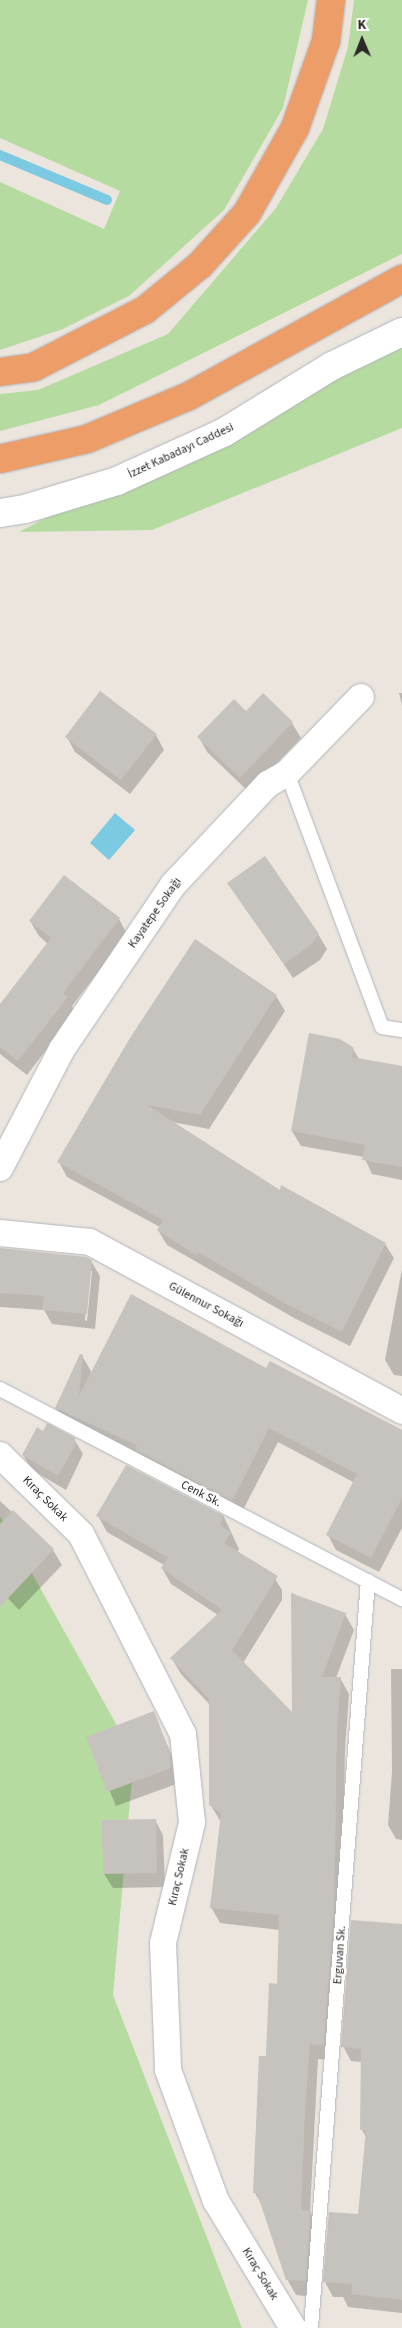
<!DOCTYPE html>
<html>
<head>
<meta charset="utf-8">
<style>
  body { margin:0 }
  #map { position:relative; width:402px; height:2328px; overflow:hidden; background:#ebe5de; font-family:"Source Sans 3",sans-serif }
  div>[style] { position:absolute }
  .green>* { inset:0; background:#b6dba0 }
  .water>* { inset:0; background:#7ccae1 }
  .shadow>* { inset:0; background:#0003 }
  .stream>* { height:10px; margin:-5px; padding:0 5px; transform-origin:5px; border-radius:5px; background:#7ccae1 }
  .building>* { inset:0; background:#c6c2bd }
  .roads { filter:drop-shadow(0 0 1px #b1b4bc) drop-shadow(0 0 1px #b1b4bc) }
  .service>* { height:14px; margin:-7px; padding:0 7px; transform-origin:7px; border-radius:7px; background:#fff }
  .minor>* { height:26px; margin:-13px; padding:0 13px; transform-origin:13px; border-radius:13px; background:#fff }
  .tertiary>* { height:28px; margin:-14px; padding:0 14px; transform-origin:14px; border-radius:14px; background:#fff }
  .motorway>* { height:28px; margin:-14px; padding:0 14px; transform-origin:14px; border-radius:14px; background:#ed9d67 }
  span { translate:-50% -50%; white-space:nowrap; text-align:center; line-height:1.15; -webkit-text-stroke:5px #fff; paint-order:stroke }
  .street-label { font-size:12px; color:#2a2a2a }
  .north { position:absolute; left:337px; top:15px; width:50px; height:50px; -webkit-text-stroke:4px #fff; paint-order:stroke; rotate:359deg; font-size:14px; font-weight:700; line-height:20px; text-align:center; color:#2a2a2a }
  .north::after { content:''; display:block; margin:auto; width:18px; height:22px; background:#2a2a2a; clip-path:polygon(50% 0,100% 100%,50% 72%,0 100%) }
</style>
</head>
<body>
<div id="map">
  <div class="green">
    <i style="clip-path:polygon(0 0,308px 0,283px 108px,224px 210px,129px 296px,63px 329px,0 350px,0 182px,104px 229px,120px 191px,0 138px)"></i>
    <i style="clip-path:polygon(354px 0,402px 0,402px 254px,99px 405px,0 431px,0 394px,38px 390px,168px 334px,276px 208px,323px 129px,348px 47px)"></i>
    <i style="clip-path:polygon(402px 333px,402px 428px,152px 530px,19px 532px)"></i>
    <i style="clip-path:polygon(0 1516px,134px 1756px,113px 1995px,242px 2328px,0 2328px)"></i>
  </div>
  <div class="water">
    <i style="clip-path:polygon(115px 813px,135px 830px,109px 860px,90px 843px)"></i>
  </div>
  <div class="shadow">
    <i style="clip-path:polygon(399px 693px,402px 693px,402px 705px)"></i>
    <i style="clip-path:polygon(247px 713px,292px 723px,301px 738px,249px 792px,207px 752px,199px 737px)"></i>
    <i style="clip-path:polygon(156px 735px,164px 750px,130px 794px,75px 752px,67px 737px)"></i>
    <i style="clip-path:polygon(229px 883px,318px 934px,327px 949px,320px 960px,293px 978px)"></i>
    <i style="clip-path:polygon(119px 919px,127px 934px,72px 1006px,75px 1012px,27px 1075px,0 1054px,0 1006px,48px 944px,39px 936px,30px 921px)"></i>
    <i style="clip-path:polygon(276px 996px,285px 1011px,209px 1129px,172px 1122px,281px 1192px,385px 1244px,394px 1258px,350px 1346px,296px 1319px,167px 1245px,158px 1230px,160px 1227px,67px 1177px,59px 1162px)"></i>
    <i style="clip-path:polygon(353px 1049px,359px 1059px,402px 1067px,402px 1180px,372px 1174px,364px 1157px,301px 1146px,292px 1131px)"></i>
    <i style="clip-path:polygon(evenodd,0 1249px,91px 1261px,100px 1276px,95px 1329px,52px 1324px,44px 1310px,0 1307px,0 1249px,90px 1271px,92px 1271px,87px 1321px,85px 1320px,90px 1271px)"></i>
    <i style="clip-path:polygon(402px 1269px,402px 1376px,394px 1375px,385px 1360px)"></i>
    <i style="clip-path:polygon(82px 1356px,91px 1371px,90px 1377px,267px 1370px,270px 1363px,402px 1430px,402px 1528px,379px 1572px,336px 1550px,328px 1535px,355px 1483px,278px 1442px,241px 1514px,64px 1422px,56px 1408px)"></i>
    <i style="clip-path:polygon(44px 1432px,74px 1439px,83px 1454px,66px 1490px,32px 1470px,23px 1455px)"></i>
    <i style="clip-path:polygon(126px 1466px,224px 1517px,239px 1549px,237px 1552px,272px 1574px,282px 1590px,282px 1600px,243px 1663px,294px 1715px,345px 1614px,354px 1630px,336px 1678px,340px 1678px,349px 1694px,345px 1748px,342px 1928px,332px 2060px,318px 2059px,310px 2212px,320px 2228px,314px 2297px,296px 2295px,287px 2279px,264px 2209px,255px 2193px,278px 1985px,280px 1930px,220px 1923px,211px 1907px,221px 1822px,210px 1804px,210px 1705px,181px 1674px,172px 1659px,218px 1615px,171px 1584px,162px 1568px,164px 1565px,107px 1532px,98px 1516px)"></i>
    <i style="clip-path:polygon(0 1501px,53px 1550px,62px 1565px,19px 1610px,0 1590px)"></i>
    <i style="clip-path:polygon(391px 1669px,402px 1669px,402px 1840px,396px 1839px,388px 1825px,392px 1772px)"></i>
    <i style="clip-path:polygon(153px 1713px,178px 1769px,179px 1783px,116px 1806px,88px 1738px)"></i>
    <i style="clip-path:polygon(155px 1820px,163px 1835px,165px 1887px,113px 1888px,104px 1874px)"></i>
    <i style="clip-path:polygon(402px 1926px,402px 2313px,348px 2307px,343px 2297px,333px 2297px,325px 2282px,330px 2213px,359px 2215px,367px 2139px,362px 2130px,362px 2062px,351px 2061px,343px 2046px)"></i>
  </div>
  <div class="stream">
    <i style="left:0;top:155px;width:116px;rotate:22.8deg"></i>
  </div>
  <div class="building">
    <i style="clip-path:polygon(100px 691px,157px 734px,121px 780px,65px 737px)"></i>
    <i style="clip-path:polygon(263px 693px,293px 722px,240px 778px,197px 737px,234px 699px,246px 711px)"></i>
    <i style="clip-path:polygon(265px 856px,319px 934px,311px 945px,284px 964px,227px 883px)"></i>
    <i style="clip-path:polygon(64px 875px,120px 918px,63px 993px,68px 997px,18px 1061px,0 1047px,0 1004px,51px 938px,29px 921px)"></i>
    <i style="clip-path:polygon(195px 939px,277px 995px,200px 1115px,147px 1105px,280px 1190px,281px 1185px,386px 1243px,342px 1332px,288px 1305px,198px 1252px,196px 1255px,157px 1230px,163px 1220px,57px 1162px,130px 1038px)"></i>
    <i style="clip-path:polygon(309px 1033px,340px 1039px,354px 1048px,352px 1057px,402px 1066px,402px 1167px,362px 1160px,365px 1145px,291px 1131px)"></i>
    <i style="clip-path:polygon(0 1248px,86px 1257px,92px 1260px,87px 1314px,42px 1310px,44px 1296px,0 1293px)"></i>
    <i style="clip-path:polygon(131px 1294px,266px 1368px,270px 1361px,402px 1430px,402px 1498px,371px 1558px,326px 1535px,357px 1474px,269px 1428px,232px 1501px,135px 1450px,137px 1445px,55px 1408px,80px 1354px,83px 1355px,79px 1396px)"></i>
    <i style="clip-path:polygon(47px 1423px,75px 1438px,75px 1446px,58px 1476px,22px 1455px,37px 1427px,43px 1431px)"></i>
    <i style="clip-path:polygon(126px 1465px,224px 1516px,220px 1525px,231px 1533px,224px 1543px,278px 1576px,232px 1650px,292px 1712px,291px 1593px,346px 1613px,322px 1677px,341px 1677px,337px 1731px,334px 1912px,324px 2045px,310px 2044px,305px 2111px,301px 2210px,311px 2211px,306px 2281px,286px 2280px,257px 2193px,253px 2193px,259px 2056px,266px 2056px,269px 1983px,277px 1984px,279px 1915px,210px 1908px,221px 1813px,209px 1805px,209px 1699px,170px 1658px,222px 1610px,161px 1568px,168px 1558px,96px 1516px)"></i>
    <i style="clip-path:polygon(13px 1510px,54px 1549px,0 1607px,0 1524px)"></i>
    <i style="clip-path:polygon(154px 1711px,170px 1753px,171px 1768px,107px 1792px,86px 1737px)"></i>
    <i style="clip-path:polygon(156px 1819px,157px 1873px,103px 1874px,102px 1820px)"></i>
    <i style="clip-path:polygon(351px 1920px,402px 1924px,402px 2300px,351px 2294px,352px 2284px,323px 2282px,329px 2212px,358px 2214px,366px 2130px,360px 2130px,361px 2049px,341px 2047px)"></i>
  </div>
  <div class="roads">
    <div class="service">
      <i style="left:287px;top:773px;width:271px;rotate:69.5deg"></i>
      <i style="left:382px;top:1027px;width:20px;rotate:9deg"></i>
      <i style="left:0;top:1389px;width:454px;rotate:27.6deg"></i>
      <i style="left:311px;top:2328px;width:749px;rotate:-85.64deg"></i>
    </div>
    <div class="minor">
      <i style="left:0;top:1168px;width:134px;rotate:-62.5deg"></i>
      <i style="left:62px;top:1049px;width:198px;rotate:-55.9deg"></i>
      <i style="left:173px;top:885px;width:139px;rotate:-46.8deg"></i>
      <i style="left:268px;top:784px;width:22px;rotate:-30deg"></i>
      <i style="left:287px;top:773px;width:106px;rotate:-45.8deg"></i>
      <i style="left:0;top:1233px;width:90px;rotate:5.7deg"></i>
      <i style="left:90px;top:1242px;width:355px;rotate:28.4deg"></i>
      <i style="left:0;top:1455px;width:113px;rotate:44.3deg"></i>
      <i style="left:81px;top:1534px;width:225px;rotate:63deg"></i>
      <i style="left:183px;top:1734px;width:89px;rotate:84.2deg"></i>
      <i style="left:192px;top:1823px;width:123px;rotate:103.6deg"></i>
      <i style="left:163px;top:1943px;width:127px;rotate:87.7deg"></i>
      <i style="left:168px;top:2070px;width:140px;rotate:69.9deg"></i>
      <i style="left:216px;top:2201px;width:149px;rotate:58.8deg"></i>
    </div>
    <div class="tertiary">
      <i style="left:0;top:513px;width:25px;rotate:-9deg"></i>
      <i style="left:25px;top:509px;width:96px;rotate:-16.9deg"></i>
      <i style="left:117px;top:481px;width:116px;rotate:-24.4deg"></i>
      <i style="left:223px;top:433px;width:128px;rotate:-31.6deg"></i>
      <i style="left:332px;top:366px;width:78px;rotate:-25.9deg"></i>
    </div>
    <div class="motorway">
      <i style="left:0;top:372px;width:34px;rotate:-8deg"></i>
      <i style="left:34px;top:367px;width:125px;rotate:-27.2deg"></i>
      <i style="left:145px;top:310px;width:71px;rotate:-39.3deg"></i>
      <i style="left:200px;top:265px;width:70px;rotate:-47.9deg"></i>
      <i style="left:247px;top:213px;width:98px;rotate:-60.5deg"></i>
      <i style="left:295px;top:128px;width:92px;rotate:-70.4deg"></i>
      <i style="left:326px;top:41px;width:41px;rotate:-83deg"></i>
      <i style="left:0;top:459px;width:89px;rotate:-12.9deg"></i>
      <i style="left:87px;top:439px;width:111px;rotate:-22.9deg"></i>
      <i style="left:189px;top:396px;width:243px;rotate:-28.8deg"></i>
    </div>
  </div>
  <div class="street-label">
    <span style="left:181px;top:451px;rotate:-25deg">İzzet Kabadayı Caddesi</span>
    <span style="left:155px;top:913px;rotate:-55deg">Kayatepe Sokağı</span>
    <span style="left:206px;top:1305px;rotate:28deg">Gülennur Sokağı</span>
    <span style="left:201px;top:1494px;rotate:27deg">Cenk Sk.</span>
    <span style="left:45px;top:1499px;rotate:45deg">Kıraç Sokak</span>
    <span style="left:179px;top:1877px;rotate:-77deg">Kıraç Sokak</span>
    <span style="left:340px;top:1955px;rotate:-86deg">Erguvan Sk.</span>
    <span style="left:260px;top:2274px;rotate:59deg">Kıraç Sokak</span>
  </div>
  <div class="north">K</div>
</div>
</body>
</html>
